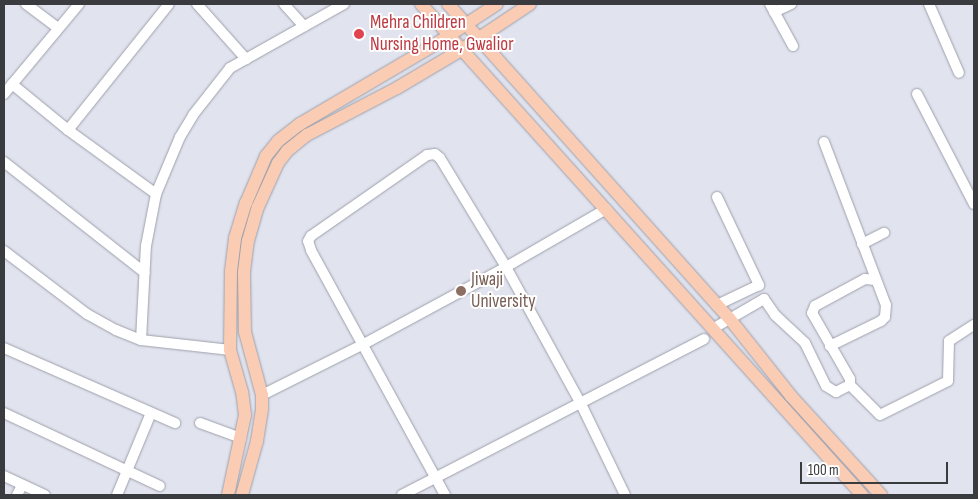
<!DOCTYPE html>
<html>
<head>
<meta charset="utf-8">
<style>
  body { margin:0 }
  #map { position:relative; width:978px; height:499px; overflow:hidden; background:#e1e4ef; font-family:"Sofia Sans Condensed",sans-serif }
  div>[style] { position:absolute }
  .roads { filter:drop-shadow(0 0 1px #9d9faa) drop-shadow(0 0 1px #9d9faa) }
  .minor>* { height:10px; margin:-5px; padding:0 5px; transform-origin:5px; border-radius:5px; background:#fff }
  .major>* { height:12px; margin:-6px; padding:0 6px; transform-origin:6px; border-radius:6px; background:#fbccb4 }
  .dots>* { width:14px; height:14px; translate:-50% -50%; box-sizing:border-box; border:2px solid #fff; border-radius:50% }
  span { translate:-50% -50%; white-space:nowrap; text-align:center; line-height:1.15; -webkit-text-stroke:4px #fff; paint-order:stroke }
  .health-label { font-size:19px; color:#be3a42 }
  .left { translate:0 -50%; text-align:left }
  .education-label { font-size:19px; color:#785e54 }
  .frame { position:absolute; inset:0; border:5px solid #3a3b3f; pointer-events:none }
  .scale { position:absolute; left:800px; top:462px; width:148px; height:22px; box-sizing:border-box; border:2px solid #3a3b3f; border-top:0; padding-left:6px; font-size:15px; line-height:18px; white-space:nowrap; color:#3a3b3f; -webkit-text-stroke:4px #fff; paint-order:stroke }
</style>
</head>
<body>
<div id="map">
  <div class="roads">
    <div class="minor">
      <i style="left:26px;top:4px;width:40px;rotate:37deg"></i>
      <i style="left:197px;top:4px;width:74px;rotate:48.3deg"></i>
      <i style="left:284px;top:4px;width:30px;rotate:48deg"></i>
      <i style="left:770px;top:4px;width:48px;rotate:61.3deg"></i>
      <i style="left:929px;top:4px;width:75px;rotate:66.5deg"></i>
      <i style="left:774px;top:12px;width:19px;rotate:-25deg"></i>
      <i style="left:12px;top:84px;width:72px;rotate:39.4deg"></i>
      <i style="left:68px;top:130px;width:109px;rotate:36deg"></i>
      <i style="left:4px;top:94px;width:117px;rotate:-50.2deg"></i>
      <i style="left:917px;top:94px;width:124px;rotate:62.6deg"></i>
      <i style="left:68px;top:130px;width:161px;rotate:-51.3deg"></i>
      <i style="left:824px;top:142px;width:174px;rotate:69.2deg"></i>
      <i style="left:886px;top:305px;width:12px;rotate:95deg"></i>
      <i style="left:885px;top:317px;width:6px;rotate:135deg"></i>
      <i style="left:881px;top:321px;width:57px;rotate:153.9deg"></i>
      <i style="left:4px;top:162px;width:179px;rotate:38.2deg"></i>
      <i style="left:717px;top:197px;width:98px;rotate:64.5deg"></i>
      <i style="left:759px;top:285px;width:47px;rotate:154.5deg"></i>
      <i style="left:862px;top:244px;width:25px;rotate:-27deg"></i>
      <i style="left:4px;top:251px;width:104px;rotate:37.2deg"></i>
      <i style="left:87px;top:314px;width:33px;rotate:29deg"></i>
      <i style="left:116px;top:330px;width:27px;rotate:22deg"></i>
      <i style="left:141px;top:340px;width:90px;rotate:6.4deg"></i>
      <i style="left:714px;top:328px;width:58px;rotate:-30.1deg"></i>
      <i style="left:764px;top:299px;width:19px;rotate:55deg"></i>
      <i style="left:775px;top:315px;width:41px;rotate:43deg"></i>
      <i style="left:805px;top:343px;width:48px;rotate:64deg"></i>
      <i style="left:826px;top:386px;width:12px;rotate:31deg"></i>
      <i style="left:836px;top:392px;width:16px;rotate:-27deg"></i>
      <i style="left:850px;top:385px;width:6px;rotate:-90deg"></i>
      <i style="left:850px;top:379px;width:76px;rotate:-119.9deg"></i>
      <i style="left:812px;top:313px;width:8px;rotate:-67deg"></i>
      <i style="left:815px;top:306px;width:57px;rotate:-28.4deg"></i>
      <i style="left:865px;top:279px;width:10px;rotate:6deg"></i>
      <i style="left:141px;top:340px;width:94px;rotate:-87deg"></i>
      <i style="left:146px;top:246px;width:53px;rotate:-79.1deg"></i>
      <i style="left:156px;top:194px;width:62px;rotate:-67.2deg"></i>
      <i style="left:180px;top:137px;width:26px;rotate:-59deg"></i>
      <i style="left:193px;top:115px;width:60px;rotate:-51.8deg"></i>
      <i style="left:230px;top:68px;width:131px;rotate:-29.3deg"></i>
      <i style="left:4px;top:348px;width:187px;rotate:23.7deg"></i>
      <i style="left:850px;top:385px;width:42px;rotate:45deg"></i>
      <i style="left:880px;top:415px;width:76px;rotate:-26.6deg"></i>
      <i style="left:948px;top:381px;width:40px;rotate:-88.6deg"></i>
      <i style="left:949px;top:341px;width:30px;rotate:-33deg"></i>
      <i style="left:262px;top:395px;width:112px;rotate:-26.6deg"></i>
      <i style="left:362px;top:345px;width:164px;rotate:-28.4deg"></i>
      <i style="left:506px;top:267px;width:116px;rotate:-30.1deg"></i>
      <i style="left:4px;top:413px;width:172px;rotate:25.1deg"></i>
      <i style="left:200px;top:423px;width:44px;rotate:20.1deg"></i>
      <i style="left:4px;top:476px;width:45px;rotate:24.9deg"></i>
      <i style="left:17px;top:495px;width:11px;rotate:-63deg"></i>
      <i style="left:117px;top:495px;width:89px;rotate:-67.5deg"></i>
      <i style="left:402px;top:495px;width:340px;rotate:-27.3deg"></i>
      <i style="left:445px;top:495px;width:279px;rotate:-118.7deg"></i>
      <i style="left:311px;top:250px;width:9px;rotate:-108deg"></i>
      <i style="left:308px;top:241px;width:6px;rotate:-59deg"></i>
      <i style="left:311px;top:236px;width:141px;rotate:-34.9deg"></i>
      <i style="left:427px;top:155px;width:8px;rotate:-7deg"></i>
      <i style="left:435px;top:154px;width:6px;rotate:39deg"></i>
      <i style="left:440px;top:158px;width:127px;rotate:58.8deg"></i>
      <i style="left:506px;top:267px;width:156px;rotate:61.3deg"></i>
      <i style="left:581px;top:404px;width:101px;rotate:64.2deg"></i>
    </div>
    <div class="major">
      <i style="left:421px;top:4px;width:660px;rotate:48.07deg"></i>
      <i style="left:448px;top:4px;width:421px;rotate:48.2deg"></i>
      <i style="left:729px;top:318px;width:100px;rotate:51.5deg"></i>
      <i style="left:791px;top:396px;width:134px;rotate:47.7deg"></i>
      <i style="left:228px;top:495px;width:82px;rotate:-78deg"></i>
      <i style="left:245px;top:415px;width:23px;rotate:-97deg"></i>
      <i style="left:242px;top:392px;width:44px;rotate:-105.9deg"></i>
      <i style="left:230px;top:350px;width:79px;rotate:-89.3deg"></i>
      <i style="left:231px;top:271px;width:33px;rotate:-83deg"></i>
      <i style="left:235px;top:238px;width:37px;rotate:-73deg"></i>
      <i style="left:246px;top:203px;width:51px;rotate:-66.9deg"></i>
      <i style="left:266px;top:156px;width:19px;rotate:-51deg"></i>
      <i style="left:278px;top:141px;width:28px;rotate:-38deg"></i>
      <i style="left:300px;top:124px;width:161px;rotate:-30.5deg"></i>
      <i style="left:439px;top:42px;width:69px;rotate:-33.2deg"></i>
      <i style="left:242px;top:495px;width:56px;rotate:-74.5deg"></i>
      <i style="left:257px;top:441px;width:32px;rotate:-81deg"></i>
      <i style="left:262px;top:409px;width:14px;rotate:-90deg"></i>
      <i style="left:262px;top:395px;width:65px;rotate:-105.1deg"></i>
      <i style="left:245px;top:332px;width:60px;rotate:-91deg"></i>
      <i style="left:244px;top:272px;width:31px;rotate:-83deg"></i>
      <i style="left:248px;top:241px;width:35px;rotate:-74deg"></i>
      <i style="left:258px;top:207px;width:48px;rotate:-65.6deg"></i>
      <i style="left:278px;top:163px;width:15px;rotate:-53deg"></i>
      <i style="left:287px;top:151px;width:26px;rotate:-39deg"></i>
      <i style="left:307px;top:135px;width:102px;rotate:-27.6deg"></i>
      <i style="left:397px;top:88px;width:74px;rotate:-30.7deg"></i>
      <i style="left:461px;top:50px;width:83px;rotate:-33.7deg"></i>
    </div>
  </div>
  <div class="dots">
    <i style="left:359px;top:34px;background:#e0444e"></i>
    <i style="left:461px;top:291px;background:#8d6e63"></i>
  </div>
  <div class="health-label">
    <span class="left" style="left:370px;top:34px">Mehra Children<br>Nursing Home, Gwalior</span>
  </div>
  <div class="education-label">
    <span class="left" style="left:471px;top:291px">Jiwaji<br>University</span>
  </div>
  <div class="frame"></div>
  <div class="scale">100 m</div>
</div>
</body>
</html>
